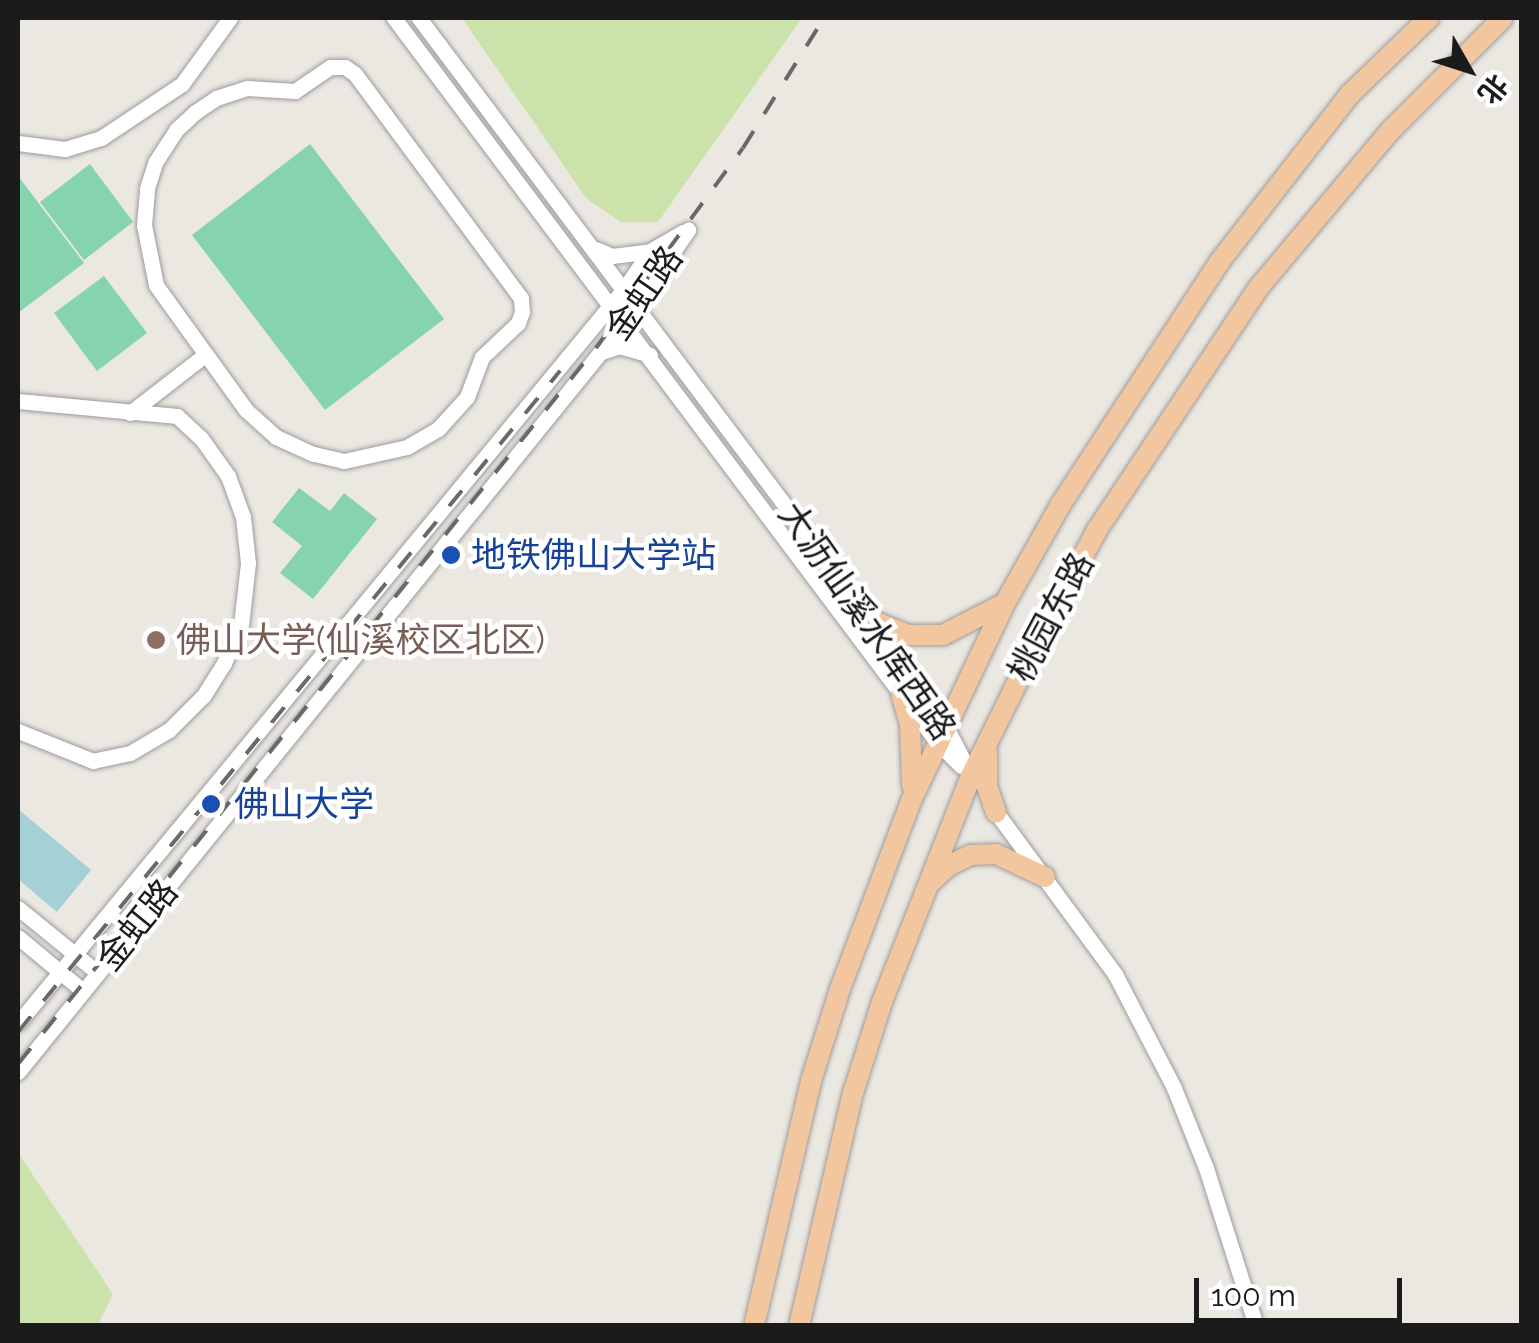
<!DOCTYPE html>
<html>
<head>
<meta charset="utf-8">
<style>
  body { margin:0 }
  #map { position:relative; width:1539px; height:1343px; overflow:hidden; background:#ebe7e1; font-family:Raleway,"Noto Sans SC",sans-serif }
  div>[style] { position:absolute }
  .grass>* { inset:0; background:#cce2ab }
  .pitch>* { inset:0; background:#85d4ad }
  .water>* { inset:0; background:#a5d0d6 }
  .roads { filter:drop-shadow(0 0 2px #9c9c9c) drop-shadow(0 0 2px #9c9c9c) }
  .minor>* { height:15px; margin:-7.5px; padding:0 7.5px; transform-origin:7.5px; border-radius:7.5px; background:#fff }
  .major>* { height:20px; margin:-10px; padding:0 10px; transform-origin:10px; border-radius:10px; background:#f2c69f }
  .rail>* { height:4px; margin-top:-2px; transform-origin:0; background:repeating-linear-gradient(90deg,#696969 0 20px,transparent 0 40px) }
  .dots>* { width:28px; height:28px; translate:-50% -50%; box-sizing:border-box; border:5px solid #fff; border-radius:50% }
  span { translate:-50% -50%; white-space:nowrap; text-align:center; line-height:1.15; -webkit-text-stroke:9px #fff; paint-order:stroke }
  .street-label { font-size:35px; color:#1b1b1b }
  .transit-label { font-size:35px; color:#164399 }
  .left { translate:0 -50%; text-align:left }
  .education-label { font-size:35px; color:#785e54 }
  .frame { position:absolute; inset:0; border:20px solid #1b1b1b; pointer-events:none }
  .north { position:absolute; left:1419px; top:20px; width:100px; height:100px; -webkit-text-stroke:8px #fff; paint-order:stroke; rotate:129deg; font-size:28px; font-weight:700; line-height:40px; text-align:center; color:#1b1b1b }
  .north::after { content:''; display:block; margin:auto; width:35px; height:45px; background:#1b1b1b; clip-path:polygon(50% 0,100% 100%,50% 72%,0 100%) }
  .scale { position:absolute; left:1194px; top:1278px; width:208px; height:45px; box-sizing:border-box; border:5px solid #1b1b1b; border-top:0; padding-left:12px; font-size:30px; line-height:35px; white-space:nowrap; color:#1b1b1b; -webkit-text-stroke:8px #fff; paint-order:stroke }
</style>
</head>
<body>
<div id="map">
  <div class="grass">
    <i style="clip-path:polygon(462px 18px,802px 18px,658px 222px,621px 222px,586px 198px)"></i>
    <i style="clip-path:polygon(18px 1153px,113px 1294px,98px 1325px,18px 1325px)"></i>
  </div>
  <div class="pitch">
    <i style="clip-path:polygon(310px 144px,444px 319px,325px 410px,192px 235px)"></i>
    <i style="clip-path:polygon(90px 164px,133px 222px,84px 260px,40px 202px)"></i>
    <i style="clip-path:polygon(18px 176px,84px 263px,18px 313px)"></i>
    <i style="clip-path:polygon(104px 276px,147px 333px,97px 371px,54px 313px)"></i>
    <i style="clip-path:polygon(299px 488px,330px 511px,344px 493px,377px 519px,313px 599px,280px 573px,302px 546px,272px 522px)"></i>
  </div>
  <div class="water">
    <i style="clip-path:polygon(18px 809px,91px 870px,57px 912px,18px 879px)"></i>
  </div>
  <div class="roads">
    <div class="minor">
      <i style="left:394px;top:18px;width:905px;rotate:53.13deg"></i>
      <i style="left:937px;top:742px;width:34px;rotate:45deg"></i>
      <i style="left:419px;top:18px;width:753px;rotate:53.1deg"></i>
      <i style="left:871px;top:620px;width:128px;rotate:54.8deg"></i>
      <i style="left:945px;top:725px;width:63px;rotate:62.6deg"></i>
      <i style="left:330px;top:67px;width:15px"></i>
      <i style="left:345px;top:67px;width:12px;rotate:35deg"></i>
      <i style="left:355px;top:74px;width:279px;rotate:53.5deg"></i>
      <i style="left:521px;top:298px;width:14px;rotate:86deg"></i>
      <i style="left:522px;top:312px;width:12px;rotate:110deg"></i>
      <i style="left:518px;top:323px;width:50px;rotate:136.6deg"></i>
      <i style="left:482px;top:357px;width:43px;rotate:110.6deg"></i>
      <i style="left:467px;top:397px;width:43px;rotate:132.2deg"></i>
      <i style="left:438px;top:429px;width:36px;rotate:150deg"></i>
      <i style="left:407px;top:447px;width:65px;rotate:167.5deg"></i>
      <i style="left:344px;top:461px;width:32px;rotate:-167deg"></i>
      <i style="left:313px;top:454px;width:41px;rotate:-155.3deg"></i>
      <i style="left:276px;top:437px;width:40px;rotate:-138deg"></i>
      <i style="left:246px;top:410px;width:154px;rotate:-125.8deg"></i>
      <i style="left:156px;top:285px;width:61px;rotate:-101.3deg"></i>
      <i style="left:144px;top:225px;width:37px;rotate:-85deg"></i>
      <i style="left:147px;top:188px;width:28px;rotate:-72deg"></i>
      <i style="left:156px;top:161px;width:37px;rotate:-57deg"></i>
      <i style="left:176px;top:130px;width:25px;rotate:-43deg"></i>
      <i style="left:194px;top:113px;width:27px;rotate:-34deg"></i>
      <i style="left:216px;top:98px;width:33px;rotate:-18deg"></i>
      <i style="left:247px;top:88px;width:48px;rotate:3.6deg"></i>
      <i style="left:295px;top:91px;width:42px;rotate:-34.4deg"></i>
      <i style="left:18px;top:143px;width:47px;rotate:7.3deg"></i>
      <i style="left:65px;top:149px;width:38px;rotate:-17deg"></i>
      <i style="left:101px;top:138px;width:97px;rotate:-33.7deg"></i>
      <i style="left:182px;top:84px;width:82px;rotate:-54deg"></i>
      <i style="left:596px;top:249px;width:17px;rotate:24deg"></i>
      <i style="left:612px;top:256px;width:38px;rotate:-7deg"></i>
      <i style="left:602px;top:352px;width:18px;rotate:-19deg"></i>
      <i style="left:619px;top:346px;width:32px;rotate:16deg"></i>
      <i style="left:18px;top:401px;width:160px;rotate:5.4deg"></i>
      <i style="left:177px;top:416px;width:33px;rotate:43deg"></i>
      <i style="left:201px;top:438px;width:47px;rotate:54.6deg"></i>
      <i style="left:228px;top:476px;width:44px;rotate:69.9deg"></i>
      <i style="left:243px;top:517px;width:46px;rotate:83.8deg"></i>
      <i style="left:248px;top:563px;width:62px;rotate:96.4deg"></i>
      <i style="left:241px;top:625px;width:42px;rotate:114.1deg"></i>
      <i style="left:224px;top:663px;width:39px;rotate:122deg"></i>
      <i style="left:203px;top:696px;width:48px;rotate:135deg"></i>
      <i style="left:169px;top:730px;width:45px;rotate:149.5deg"></i>
      <i style="left:130px;top:753px;width:38px;rotate:168deg"></i>
      <i style="left:93px;top:761px;width:81px;rotate:-158.2deg"></i>
      <i style="left:130px;top:413px;width:96px;rotate:-37.8deg"></i>
      <i style="left:990px;top:804px;width:211px;rotate:53.7deg"></i>
      <i style="left:1115px;top:974px;width:128px;rotate:62.6deg"></i>
      <i style="left:1174px;top:1088px;width:86px;rotate:68.2deg"></i>
      <i style="left:1206px;top:1168px;width:166px;rotate:72.4deg"></i>
      <i style="left:18px;top:908px;width:103px;rotate:39.1deg"></i>
      <i style="left:18px;top:937px;width:85px;rotate:39.7deg"></i>
      <i style="left:18px;top:1023px;width:952px;rotate:-50.46deg"></i>
      <i style="left:624px;top:289px;width:46px;rotate:-55.6deg"></i>
      <i style="left:650px;top:251px;width:38px;rotate:-30deg"></i>
      <i style="left:18px;top:1072px;width:965px;rotate:-51.02deg"></i>
      <i style="left:625px;top:322px;width:112px;rotate:-55.6deg"></i>
    </div>
    <div class="major">
      <i style="left:871px;top:620px;width:40px;rotate:22deg"></i>
      <i style="left:908px;top:635px;width:35px"></i>
      <i style="left:943px;top:635px;width:68px;rotate:-27.3deg"></i>
      <i style="left:901px;top:693px;width:32px;rotate:74deg"></i>
      <i style="left:910px;top:724px;width:61px;rotate:88.1deg"></i>
      <i style="left:987px;top:751px;width:35px;rotate:90deg"></i>
      <i style="left:987px;top:786px;width:28px;rotate:71deg"></i>
      <i style="left:931px;top:882px;width:23px;rotate:-43deg"></i>
      <i style="left:948px;top:866px;width:25px;rotate:-26deg"></i>
      <i style="left:971px;top:855px;width:25px;rotate:-2deg"></i>
      <i style="left:996px;top:854px;width:54px;rotate:25.1deg"></i>
      <i style="left:754px;top:1326px;width:252px;rotate:-76.9deg"></i>
      <i style="left:811px;top:1081px;width:96px;rotate:-72.5deg"></i>
      <i style="left:840px;top:989px;width:201px;rotate:-69.3deg"></i>
      <i style="left:911px;top:801px;width:219px;rotate:-64.6deg"></i>
      <i style="left:1005px;top:603px;width:114px;rotate:-60.5deg"></i>
      <i style="left:1061px;top:504px;width:290px;rotate:-56.8deg"></i>
      <i style="left:1220px;top:261px;width:212px;rotate:-52.1deg"></i>
      <i style="left:1350px;top:94px;width:110px;rotate:-43.9deg"></i>
      <i style="left:799px;top:1326px;width:239px;rotate:-77deg"></i>
      <i style="left:853px;top:1093px;width:96px;rotate:-72.3deg"></i>
      <i style="left:882px;top:1002px;width:243px;rotate:-68.5deg"></i>
      <i style="left:971px;top:776px;width:163px;rotate:-63.7deg"></i>
      <i style="left:1043px;top:630px;width:114px;rotate:-61.6deg"></i>
      <i style="left:1097px;top:530px;width:293px;rotate:-56.3deg"></i>
      <i style="left:1260px;top:286px;width:204px;rotate:-50deg"></i>
      <i style="left:1391px;top:130px;width:158px;rotate:-45deg"></i>
    </div>
  </div>
  <div class="rail">
    <i style="left:18px;top:1032px;width:855px;rotate:-50.65deg"></i>
    <i style="left:18px;top:1064px;width:920px;rotate:-51.09deg"></i>
    <i style="left:596px;top:348px;width:248px;rotate:-53.7deg"></i>
    <i style="left:743px;top:148px;width:153px;rotate:-58.1deg"></i>
  </div>
  <div class="dots">
    <i style="left:451px;top:555px;background:#1a4fb4"></i>
    <i style="left:156px;top:640px;background:#8d6e63"></i>
    <i style="left:211px;top:804px;background:#1a4fb4"></i>
  </div>
  <div class="street-label">
    <span style="left:644px;top:293px;rotate:-55deg">金虹路</span>
    <span style="left:1051px;top:617px;rotate:-62deg">桃园东路</span>
    <span style="left:867px;top:621px;rotate:55deg">大沥仙溪水库西路</span>
    <span style="left:137px;top:925px;rotate:-51deg">金虹路</span>
  </div>
  <div class="transit-label">
    <span class="left" style="left:471px;top:555px">地铁佛山大学站</span>
    <span class="left" style="left:234px;top:804px">佛山大学</span>
  </div>
  <div class="education-label">
    <span class="left" style="left:176px;top:640px">佛山大学(仙溪校区北区)</span>
  </div>
  <div class="frame"></div>
  <div class="north">北</div>
  <div class="scale">100 m</div>
</div>
</body>
</html>
